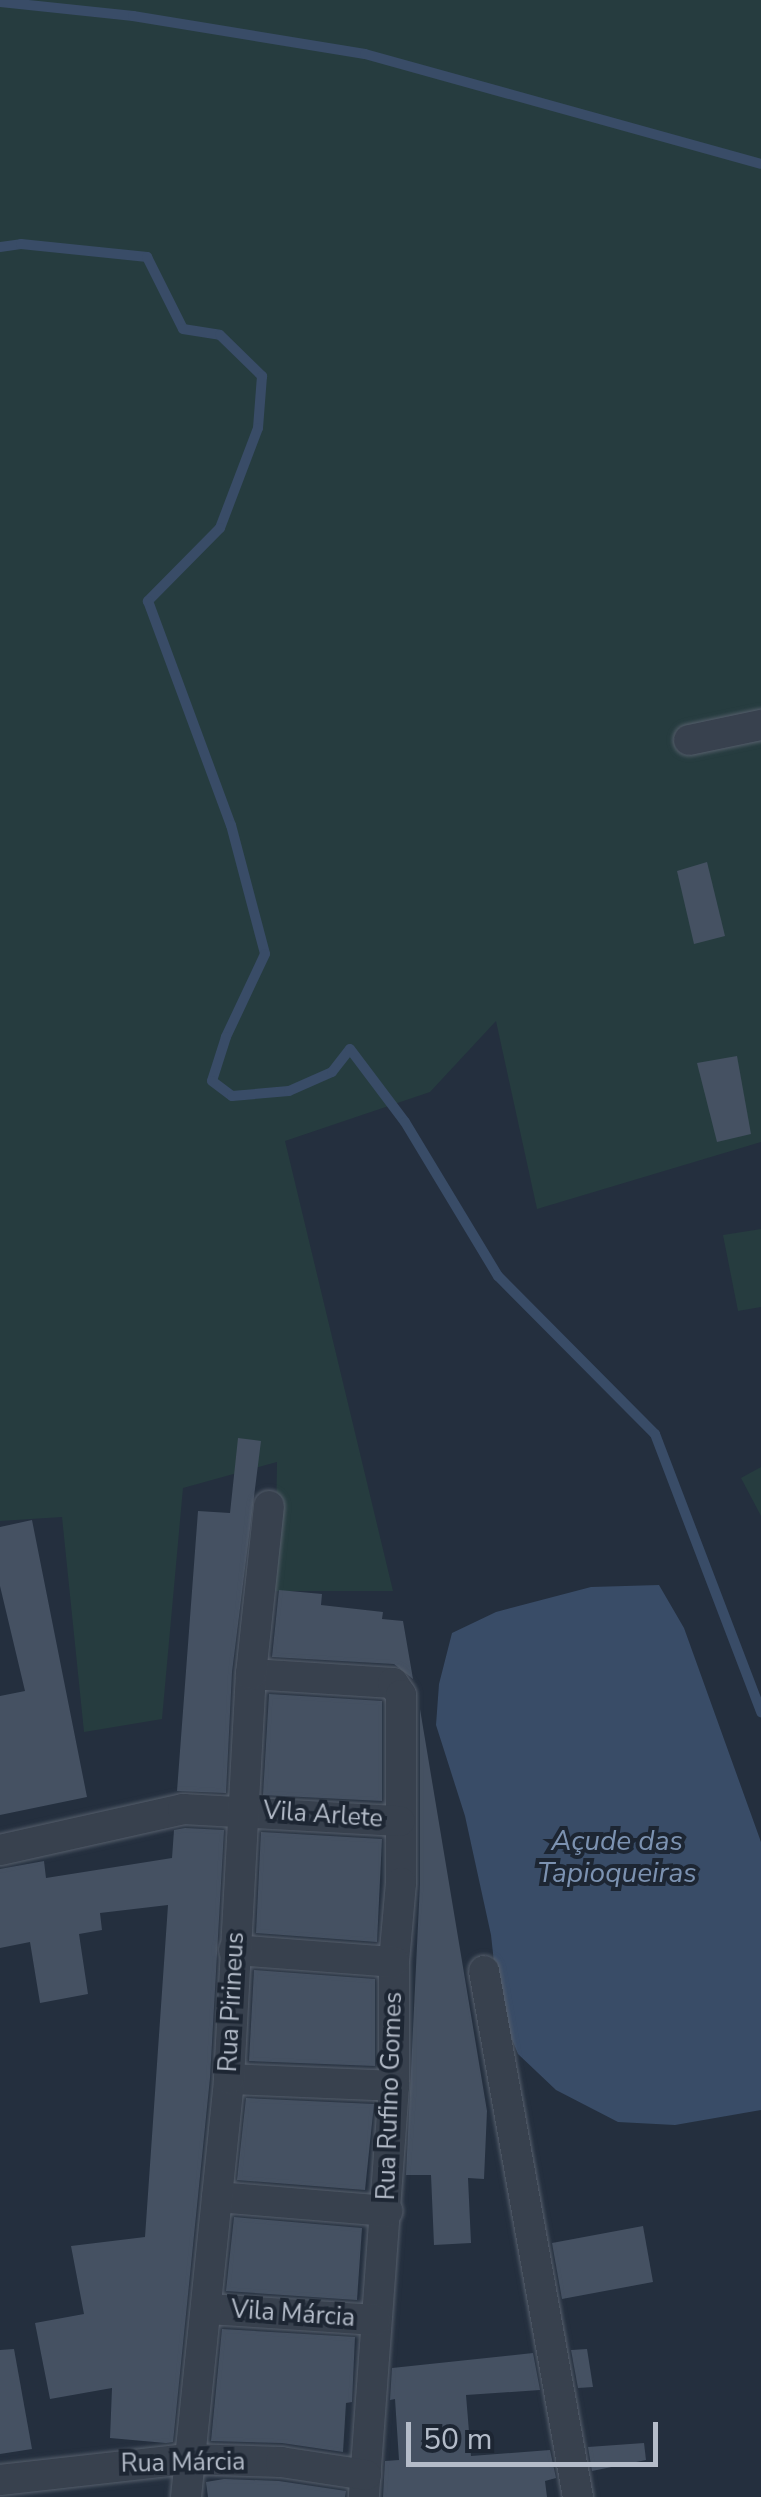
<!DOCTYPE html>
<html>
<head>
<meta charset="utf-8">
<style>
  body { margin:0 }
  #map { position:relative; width:761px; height:2497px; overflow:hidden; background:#242f3e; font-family:"Nunito Sans",sans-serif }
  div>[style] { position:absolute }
  .green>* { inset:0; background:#263c3f }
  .water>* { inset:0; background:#394c67 }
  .stream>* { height:10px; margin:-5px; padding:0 5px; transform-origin:5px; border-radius:5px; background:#394c67 }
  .building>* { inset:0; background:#455162 }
  .roads { filter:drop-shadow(0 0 2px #565f6c) drop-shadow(0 0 2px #565f6c) }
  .street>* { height:30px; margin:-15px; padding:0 15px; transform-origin:15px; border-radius:15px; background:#38414e }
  span { translate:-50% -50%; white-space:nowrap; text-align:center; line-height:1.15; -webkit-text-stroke:8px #1d2633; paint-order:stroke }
  .street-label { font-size:25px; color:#b4bcc9 }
  .water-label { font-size:28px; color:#7c92b1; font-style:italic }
  .scale { position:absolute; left:406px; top:2422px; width:252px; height:45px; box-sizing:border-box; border:5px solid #b4bcc9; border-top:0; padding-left:12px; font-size:30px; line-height:35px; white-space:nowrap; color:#b4bcc9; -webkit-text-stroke:8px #1d2633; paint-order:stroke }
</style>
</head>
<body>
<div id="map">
  <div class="green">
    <i style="clip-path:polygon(0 0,761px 0,761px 1142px,537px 1209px,496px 1021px,430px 1092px,285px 1141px,393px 1591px,275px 1591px,277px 1462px,183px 1488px,162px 1719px,84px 1732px,62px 1517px,0 1521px)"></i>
    <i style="clip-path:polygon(761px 1229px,761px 1307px,738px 1311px,723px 1235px)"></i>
    <i style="clip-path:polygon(761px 1467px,761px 1516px,741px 1478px)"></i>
  </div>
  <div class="water">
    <i style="clip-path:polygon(659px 1585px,684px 1628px,761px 1842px,761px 2110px,675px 2125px,618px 2122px,556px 2090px,518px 2054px,499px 2008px,491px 1935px,465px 1816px,436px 1725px,439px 1684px,452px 1633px,496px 1612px,591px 1587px)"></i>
  </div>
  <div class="stream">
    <i style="left:0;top:2px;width:134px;rotate:6deg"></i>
    <i style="left:133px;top:16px;width:235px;rotate:9.3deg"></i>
    <i style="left:365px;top:54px;width:411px;rotate:15.5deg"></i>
    <i style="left:0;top:247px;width:21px;rotate:-8deg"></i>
    <i style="left:21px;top:244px;width:127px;rotate:5.9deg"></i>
    <i style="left:147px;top:257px;width:80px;rotate:63.4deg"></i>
    <i style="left:183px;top:329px;width:37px;rotate:9deg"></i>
    <i style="left:220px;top:335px;width:59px;rotate:44.3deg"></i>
    <i style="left:262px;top:376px;width:52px;rotate:94.4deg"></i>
    <i style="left:258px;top:428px;width:107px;rotate:110.8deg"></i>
    <i style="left:220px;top:528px;width:103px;rotate:134.6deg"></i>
    <i style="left:148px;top:601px;width:239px;rotate:69.7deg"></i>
    <i style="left:231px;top:825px;width:133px;rotate:75.2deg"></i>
    <i style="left:265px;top:954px;width:92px;rotate:115.2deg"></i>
    <i style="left:226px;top:1037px;width:46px;rotate:107.7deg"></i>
    <i style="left:212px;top:1081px;width:25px;rotate:37deg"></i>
    <i style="left:232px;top:1096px;width:57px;rotate:-5deg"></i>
    <i style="left:289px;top:1091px;width:47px;rotate:-23.8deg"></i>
    <i style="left:332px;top:1072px;width:29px;rotate:-52deg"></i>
    <i style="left:350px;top:1049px;width:91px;rotate:53deg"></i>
    <i style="left:405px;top:1122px;width:180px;rotate:58.9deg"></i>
    <i style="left:498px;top:1276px;width:223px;rotate:45.2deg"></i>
    <i style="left:655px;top:1434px;width:298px;rotate:69.1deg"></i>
  </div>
  <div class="building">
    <i style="clip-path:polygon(707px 862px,725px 936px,694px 944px,677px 871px)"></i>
    <i style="clip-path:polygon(737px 1056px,751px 1134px,717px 1142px,697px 1063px)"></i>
    <i style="clip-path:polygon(238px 1438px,261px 1441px,232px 1672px,226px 1793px,177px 1791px,198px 1511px,230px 1513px)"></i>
    <i style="clip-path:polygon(32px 1520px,87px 1797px,0 1815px,0 1696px,25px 1691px,0 1586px,0 1527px)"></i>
    <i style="clip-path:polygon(279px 1590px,322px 1594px,321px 1605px,383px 1612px,382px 1619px,403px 1621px,413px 1679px,394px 1664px,272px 1657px)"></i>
    <i style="clip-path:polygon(269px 1694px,382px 1701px,382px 1801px,263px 1795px)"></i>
    <i style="clip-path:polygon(420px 1709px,487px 2111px,484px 2179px,468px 2178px,471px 2243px,434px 2245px,431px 2175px,406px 2175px,420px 1883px)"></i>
    <i style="clip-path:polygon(185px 1828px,224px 1830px,210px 2078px,173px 2442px,166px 2443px,110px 2438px,112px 2388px,50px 2399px,35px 2323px,84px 2314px,71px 2246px,145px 2237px,168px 1905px,100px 1913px,102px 1930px,79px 1934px,88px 1994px,40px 2003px,30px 1942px,0 1948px,0 1869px,44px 1861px,46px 1878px,172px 1858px,174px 1830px)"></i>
    <i style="clip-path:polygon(261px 1832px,382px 1839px,377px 1942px,256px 1933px)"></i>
    <i style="clip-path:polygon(254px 1970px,375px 1979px,375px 2066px,249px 2061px)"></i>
    <i style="clip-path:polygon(246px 2098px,374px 2104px,365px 2190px,237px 2180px)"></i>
    <i style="clip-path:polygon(234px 2217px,362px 2228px,357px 2300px,226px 2291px)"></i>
    <i style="clip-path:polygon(643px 2226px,653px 2282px,562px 2299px,552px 2243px)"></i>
    <i style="clip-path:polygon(222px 2329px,355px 2337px,352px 2402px,346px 2403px,343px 2452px,282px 2443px,211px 2441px)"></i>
    <i style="clip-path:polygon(14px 2349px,32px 2449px,0 2454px,0 2350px)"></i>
    <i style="clip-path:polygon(587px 2349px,593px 2387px,578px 2388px,571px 2350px)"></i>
    <i style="clip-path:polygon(533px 2353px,540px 2390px,466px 2395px,471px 2456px,550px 2450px,556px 2478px,545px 2481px,547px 2497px,383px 2497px,385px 2461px,399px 2460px,395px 2399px,390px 2400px,392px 2368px)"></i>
    <i style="clip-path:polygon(644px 2443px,646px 2460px,592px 2471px,588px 2447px)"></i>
    <i style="clip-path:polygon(224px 2479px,279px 2481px,346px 2491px,345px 2497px,208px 2497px,206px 2482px)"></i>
  </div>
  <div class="roads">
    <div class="street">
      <i style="left:689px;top:740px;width:74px;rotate:-11.8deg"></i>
      <i style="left:251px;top:1674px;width:142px;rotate:3.6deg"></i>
      <i style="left:393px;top:1683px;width:14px;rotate:56deg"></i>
      <i style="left:401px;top:1695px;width:188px;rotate:90deg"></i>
      <i style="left:401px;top:1883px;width:79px;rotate:95.1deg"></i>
      <i style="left:394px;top:1962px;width:124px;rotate:90deg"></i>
      <i style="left:394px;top:2086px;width:412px;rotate:94.2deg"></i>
      <i style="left:0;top:1850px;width:188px;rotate:-12.6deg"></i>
      <i style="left:183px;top:1809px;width:217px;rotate:3.2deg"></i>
      <i style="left:234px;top:1950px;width:160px;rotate:4.3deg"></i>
      <i style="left:484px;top:1971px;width:534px;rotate:79.87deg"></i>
      <i style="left:229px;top:2079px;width:165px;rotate:2.4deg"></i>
      <i style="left:217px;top:2197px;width:171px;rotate:4.7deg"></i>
      <i style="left:209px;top:2309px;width:167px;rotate:3.8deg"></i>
      <i style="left:0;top:2480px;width:189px;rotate:-6.4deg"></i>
      <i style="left:188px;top:2459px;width:93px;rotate:1.8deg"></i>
      <i style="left:281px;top:2462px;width:86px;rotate:8.7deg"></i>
      <i style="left:186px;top:2497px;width:420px;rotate:-84.1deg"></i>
      <i style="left:229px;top:2079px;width:406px;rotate:-86.9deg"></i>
      <i style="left:251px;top:1674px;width:169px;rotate:-83.9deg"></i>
    </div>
  </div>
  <div class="street-label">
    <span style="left:323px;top:1815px;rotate:4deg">Vila Arlete</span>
    <span style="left:232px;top:2002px;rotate:-87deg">Rua Pirineus</span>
    <span style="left:390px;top:2096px;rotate:-88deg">Rua Rufino Gomes</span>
    <span style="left:293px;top:2314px;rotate:4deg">Vila Márcia</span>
    <span style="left:183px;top:2463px;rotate:-1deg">Rua Márcia</span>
  </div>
  <div class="water-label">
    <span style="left:617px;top:1857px">Açude das<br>Tapioqueiras</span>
  </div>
  <div class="scale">50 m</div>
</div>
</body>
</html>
